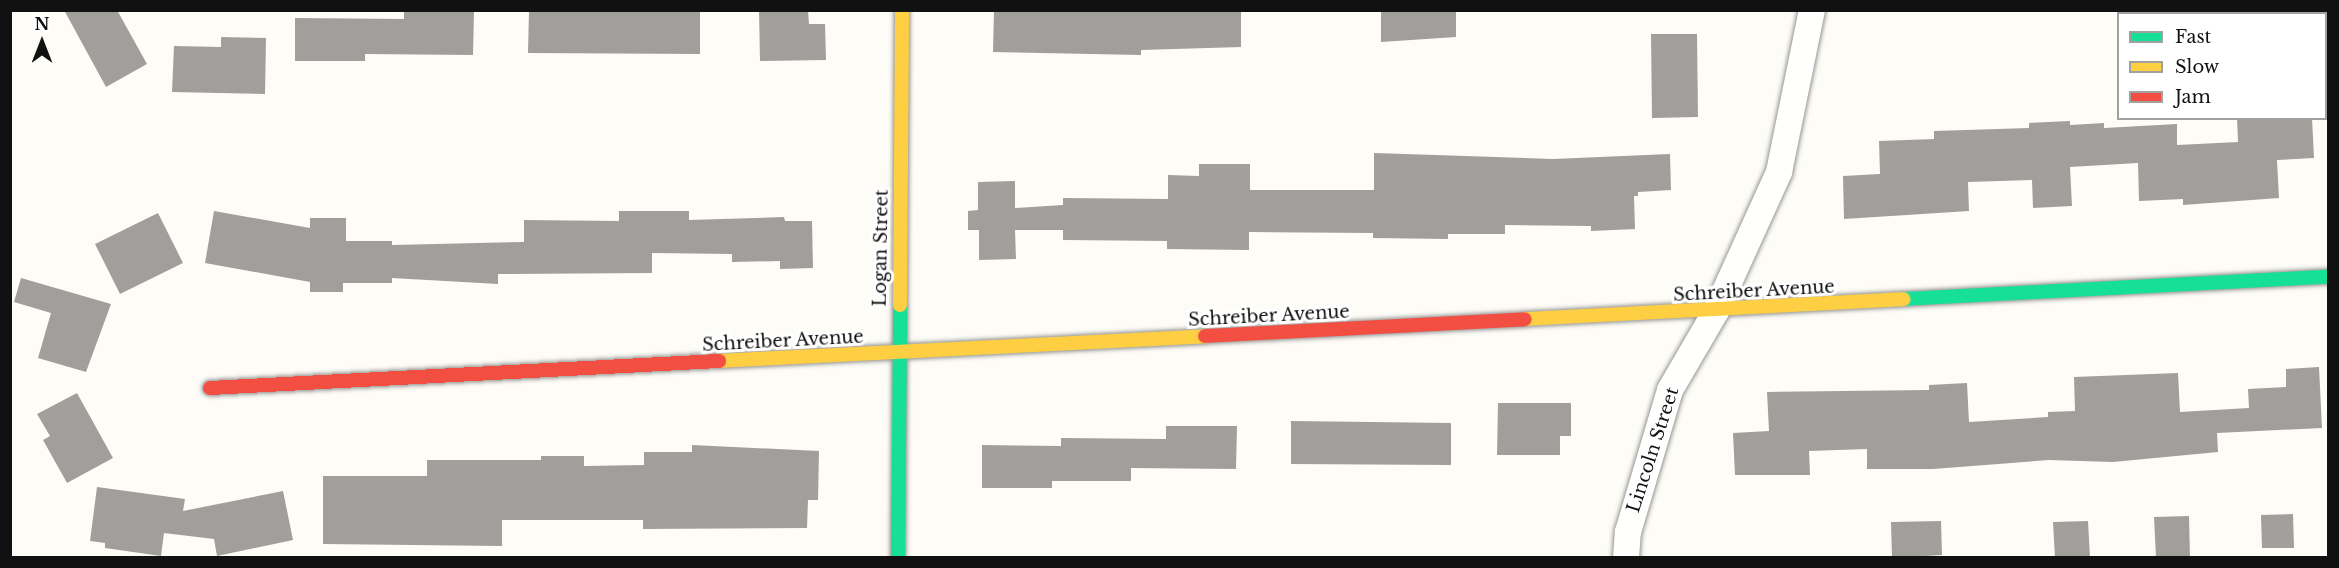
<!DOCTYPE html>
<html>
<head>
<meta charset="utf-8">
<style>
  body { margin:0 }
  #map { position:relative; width:2339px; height:568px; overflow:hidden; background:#fdfcf7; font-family:"Libre Baskerville",serif }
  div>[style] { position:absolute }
  .building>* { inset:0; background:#a19f9c }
  .roads { filter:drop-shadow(0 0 2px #979795) drop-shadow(0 0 2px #979795) }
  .street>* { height:26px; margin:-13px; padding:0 13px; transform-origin:13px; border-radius:13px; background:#fffffe }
  .fast>* { height:14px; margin:-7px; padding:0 7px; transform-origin:7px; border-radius:7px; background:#16e098 }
  .slow>* { height:14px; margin:-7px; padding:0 7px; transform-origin:7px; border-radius:7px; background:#ffcf43 }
  .jam>* { height:14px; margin:-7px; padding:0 7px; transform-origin:7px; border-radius:7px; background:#f24e42 }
  span { translate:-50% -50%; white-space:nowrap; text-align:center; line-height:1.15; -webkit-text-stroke:6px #fff; paint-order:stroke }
  .street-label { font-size:18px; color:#111 }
  .frame { position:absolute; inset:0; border:12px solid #111; pointer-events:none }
  .legend { position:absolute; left:2117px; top:12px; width:210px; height:108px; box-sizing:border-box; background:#fff; border:2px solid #a0a0a0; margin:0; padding:8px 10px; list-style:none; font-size:18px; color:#111 }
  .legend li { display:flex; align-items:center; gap:12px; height:30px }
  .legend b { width:30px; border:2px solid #a0a0a0 }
  .north { position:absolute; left:12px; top:12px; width:60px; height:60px; -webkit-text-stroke:4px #fff; paint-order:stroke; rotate:0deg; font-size:16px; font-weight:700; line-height:24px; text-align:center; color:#111 }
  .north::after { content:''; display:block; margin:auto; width:21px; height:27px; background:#111; clip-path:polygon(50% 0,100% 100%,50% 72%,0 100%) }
</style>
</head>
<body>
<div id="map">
  <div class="building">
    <i style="clip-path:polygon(64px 10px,117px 10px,147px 64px,106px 87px)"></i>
    <i style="clip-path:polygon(529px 10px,700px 12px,700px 54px,528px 53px)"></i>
    <i style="clip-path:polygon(759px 10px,808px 10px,809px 24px,825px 24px,826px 60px,760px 61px)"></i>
    <i style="clip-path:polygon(994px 10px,1241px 10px,1241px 47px,1141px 50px,1141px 55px,993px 52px)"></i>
    <i style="clip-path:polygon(1381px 10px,1456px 10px,1456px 37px,1381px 42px)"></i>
    <i style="clip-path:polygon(404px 12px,474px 12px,473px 55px,365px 54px,365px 61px,295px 61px,295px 18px,404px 19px)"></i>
    <i style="clip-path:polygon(1651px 34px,1697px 34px,1698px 117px,1652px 118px)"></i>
    <i style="clip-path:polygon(221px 37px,266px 38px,265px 94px,172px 92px,174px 46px,221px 47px)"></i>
    <i style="clip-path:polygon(2237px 118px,2312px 118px,2314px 158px,2277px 160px,2279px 198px,2183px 205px,2183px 199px,2139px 201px,2138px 163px,2070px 167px,2072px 206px,2033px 208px,2032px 180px,1968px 182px,1969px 211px,1844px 219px,1843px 176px,1880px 174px,1879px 141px,1934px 139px,1934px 131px,2029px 128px,2029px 123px,2070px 121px,2070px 125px,2104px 123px,2104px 128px,2177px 124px,2177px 145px,2238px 142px)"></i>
    <i style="clip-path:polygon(1374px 153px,1553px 159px,1670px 154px,1671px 190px,1638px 192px,1638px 196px,1634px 196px,1635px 229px,1591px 231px,1591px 226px,1505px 225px,1505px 234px,1448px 234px,1448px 239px,1373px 238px,1373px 233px,1249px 232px,1249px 250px,1167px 249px,1167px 241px,1063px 240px,1063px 230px,1015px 230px,1016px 259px,979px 260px,979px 230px,968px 230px,968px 211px,978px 210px,978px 182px,1015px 181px,1015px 208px,1063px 205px,1063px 198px,1168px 199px,1168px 175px,1199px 176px,1199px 164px,1250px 164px,1250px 190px,1374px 190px)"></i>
    <i style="clip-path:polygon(214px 211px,310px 228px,310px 218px,346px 218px,346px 241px,392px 241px,392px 245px,524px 242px,524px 220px,619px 221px,619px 211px,689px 211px,689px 220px,784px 217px,785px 221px,812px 221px,813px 268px,780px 269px,780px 261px,732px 262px,732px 254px,652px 253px,652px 273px,498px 274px,498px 284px,392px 278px,392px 283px,343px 283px,343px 292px,310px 292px,310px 282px,205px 263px)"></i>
    <i style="clip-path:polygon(158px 213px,183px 263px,120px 294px,95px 244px)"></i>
    <i style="clip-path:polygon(21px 278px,111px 304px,86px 372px,38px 358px,51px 313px,14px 302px)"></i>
    <i style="clip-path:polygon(2319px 367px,2322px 428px,2217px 433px,2218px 452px,2113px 462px,2049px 460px,1933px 469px,1867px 469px,1867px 449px,1809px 451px,1810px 475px,1735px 475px,1733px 433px,1769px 431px,1767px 392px,1929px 390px,1929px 385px,1967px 383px,1969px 422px,2048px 417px,2048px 412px,2075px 411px,2074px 377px,2178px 373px,2180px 412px,2249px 408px,2248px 389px,2286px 387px,2286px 369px)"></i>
    <i style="clip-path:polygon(77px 393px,113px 458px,67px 483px,43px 440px,50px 436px,37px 414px)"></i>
    <i style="clip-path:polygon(1498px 403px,1571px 403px,1571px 436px,1560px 436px,1560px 455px,1497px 455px)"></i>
    <i style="clip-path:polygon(1291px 421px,1451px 423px,1451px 465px,1291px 464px)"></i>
    <i style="clip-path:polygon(1166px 426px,1237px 426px,1236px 469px,1131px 468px,1131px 481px,1052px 481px,1052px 488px,982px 488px,982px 445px,1061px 446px,1061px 438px,1166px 439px)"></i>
    <i style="clip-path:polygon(692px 445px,819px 451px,818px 500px,808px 500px,807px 528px,643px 529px,643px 520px,502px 520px,502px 546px,323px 544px,323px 476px,427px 476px,427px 460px,541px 460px,541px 456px,584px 456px,584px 466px,644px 465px,644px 452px,692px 452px)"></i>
    <i style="clip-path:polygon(97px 487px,185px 499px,183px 511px,283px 491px,293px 540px,217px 556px,214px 539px,164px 533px,161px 556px,105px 548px,105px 543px,90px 541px)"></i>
    <i style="clip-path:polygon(2293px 514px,2294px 548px,2262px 548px,2261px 515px)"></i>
    <i style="clip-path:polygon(2189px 516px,2190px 558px,2156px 558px,2154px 517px)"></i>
    <i style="clip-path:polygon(1941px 521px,1942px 555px,1892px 558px,1891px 522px)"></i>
    <i style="clip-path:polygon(2088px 521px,2090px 558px,2055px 558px,2053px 522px)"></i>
  </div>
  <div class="roads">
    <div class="street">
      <i style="left:1626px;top:558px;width:26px;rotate:-86deg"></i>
      <i style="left:1628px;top:532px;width:148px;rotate:-73.5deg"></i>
      <i style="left:1670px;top:390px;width:91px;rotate:-59.8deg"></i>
      <i style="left:1716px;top:311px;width:153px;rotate:-65.6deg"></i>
      <i style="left:1779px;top:172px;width:165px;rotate:-78.5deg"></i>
    </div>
    <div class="fast">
      <i style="left:1903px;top:299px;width:426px;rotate:-3deg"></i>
      <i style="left:898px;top:558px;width:253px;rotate:-89.5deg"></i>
    </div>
    <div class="slow">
      <i style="left:900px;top:305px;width:295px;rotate:-89.6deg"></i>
      <i style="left:1525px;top:319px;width:379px;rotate:-3deg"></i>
      <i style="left:719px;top:361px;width:487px;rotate:-2.9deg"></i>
    </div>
    <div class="jam">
      <i style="left:1205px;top:336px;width:320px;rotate:-3deg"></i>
      <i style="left:210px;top:388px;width:510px;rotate:-3.04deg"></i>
    </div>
  </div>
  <div class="street-label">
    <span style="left:881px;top:248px;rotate:-89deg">Logan Street</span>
    <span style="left:1754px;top:291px;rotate:-3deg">Schreiber Avenue</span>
    <span style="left:1269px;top:316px;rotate:-3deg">Schreiber Avenue</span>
    <span style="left:783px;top:341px;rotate:-3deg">Schreiber Avenue</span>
    <span style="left:1653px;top:450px;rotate:-72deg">Lincoln Street</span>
  </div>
  <div class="frame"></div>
  <ul class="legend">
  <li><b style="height:8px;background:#16e098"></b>Fast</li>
  <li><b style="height:8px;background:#ffcf43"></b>Slow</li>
  <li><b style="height:8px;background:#f24e42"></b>Jam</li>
  </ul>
  <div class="north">N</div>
</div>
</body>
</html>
